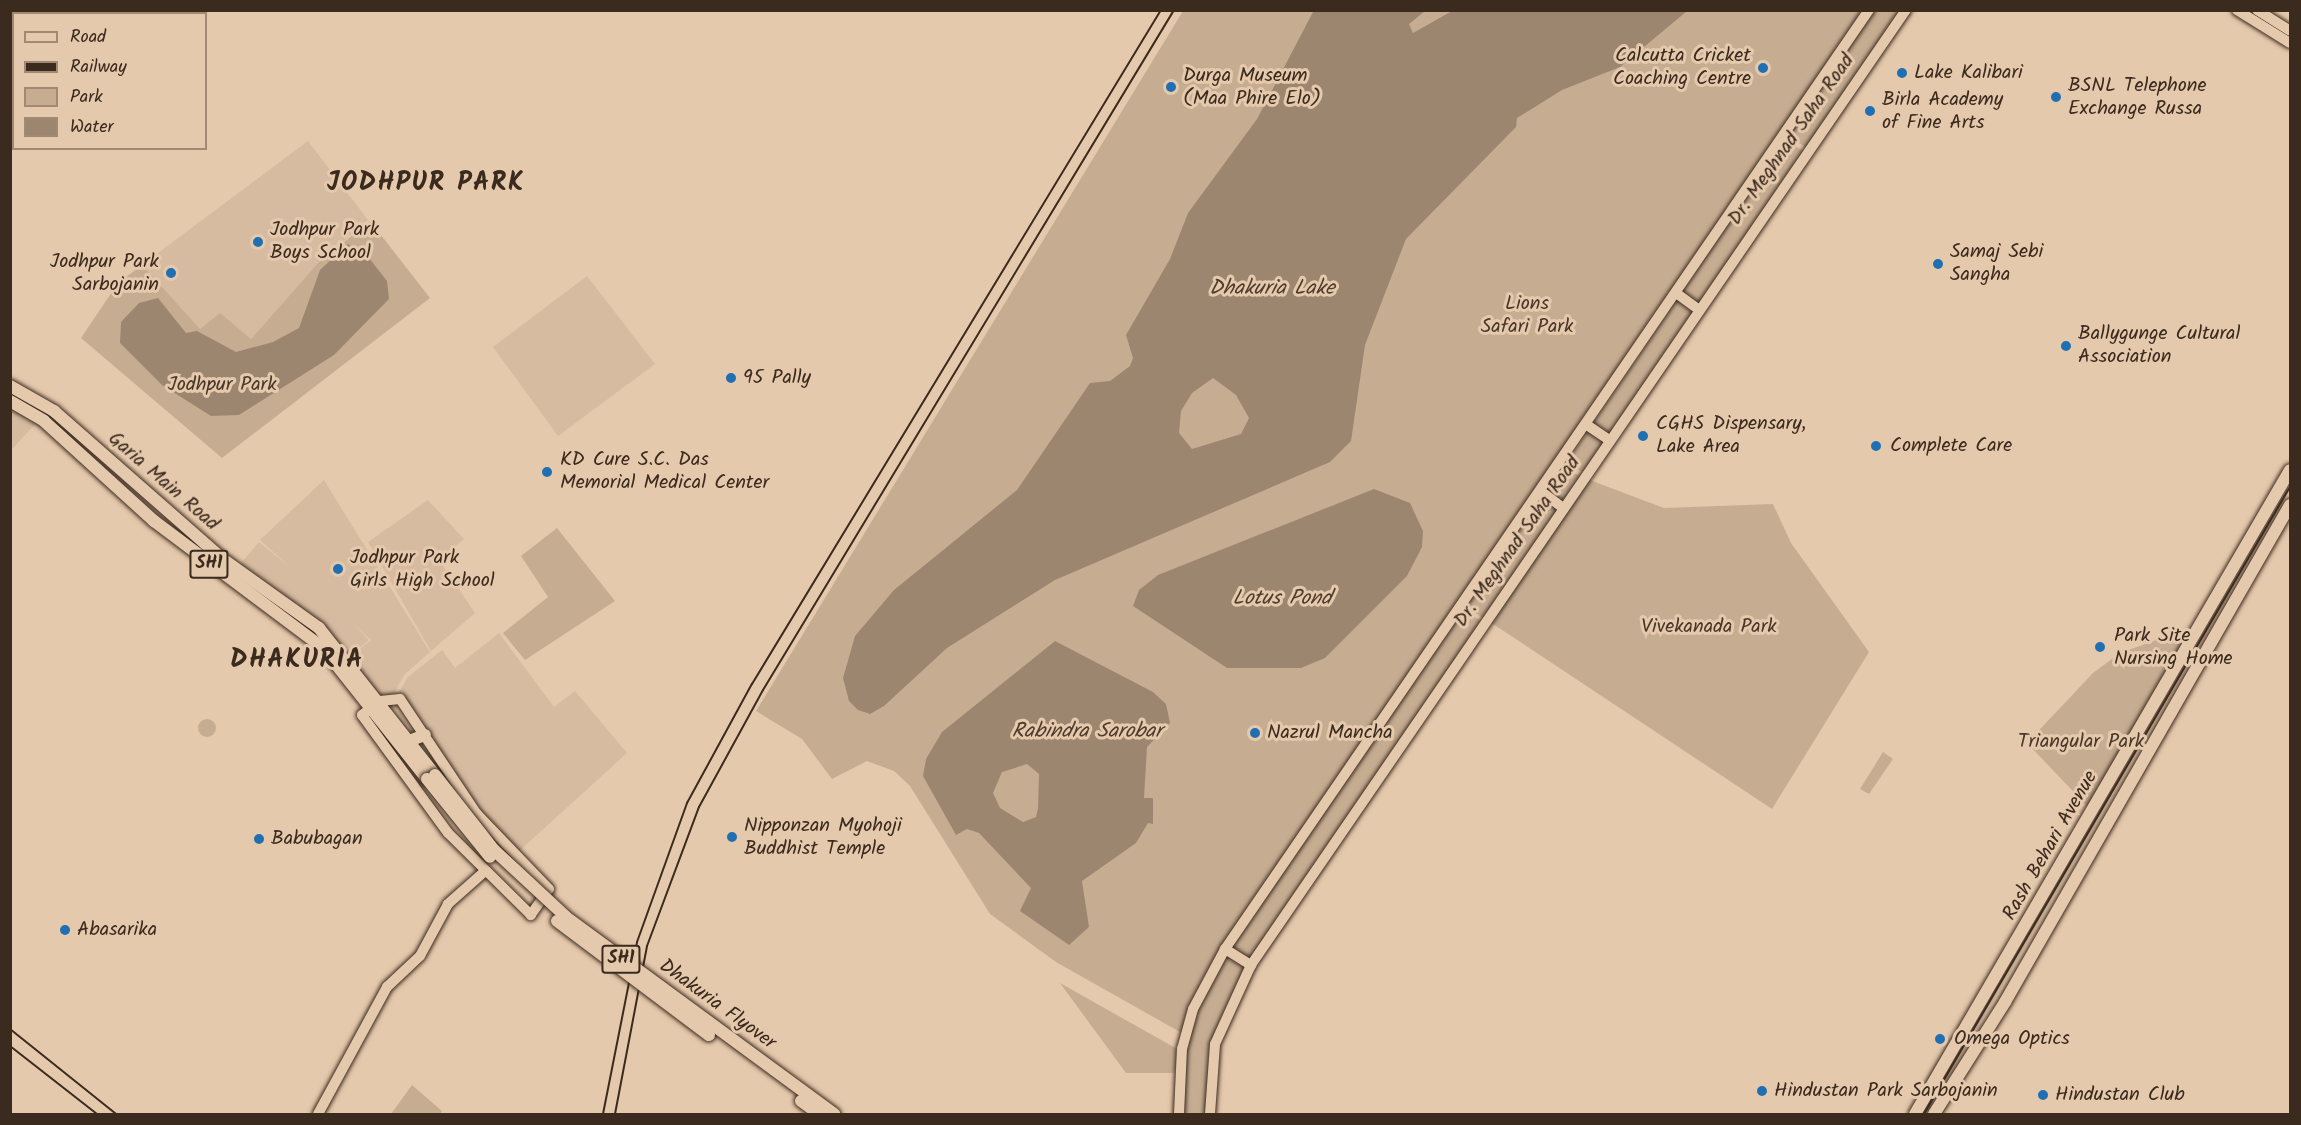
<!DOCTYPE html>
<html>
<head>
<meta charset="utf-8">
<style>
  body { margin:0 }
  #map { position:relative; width:2301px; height:1125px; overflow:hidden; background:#e5c9ac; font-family:Kalam,sans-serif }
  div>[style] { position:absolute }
  .built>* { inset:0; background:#d6bba0 }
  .green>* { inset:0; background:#c6ad92 }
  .round { border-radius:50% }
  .water>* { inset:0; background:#9d8670 }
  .roads { filter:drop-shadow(0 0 2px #3b2a1e) drop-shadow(0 0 2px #3b2a1e) }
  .secondary>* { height:10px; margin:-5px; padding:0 5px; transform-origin:5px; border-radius:5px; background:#e5c9ac }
  .primary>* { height:12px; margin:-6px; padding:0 6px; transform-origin:6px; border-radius:6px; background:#e5c9ac }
  .tram>* { height:1.5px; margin:-0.75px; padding:0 0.75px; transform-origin:0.75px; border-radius:0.75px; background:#3b2a1e }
  .rail>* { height:2px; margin:-1px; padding:0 1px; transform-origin:1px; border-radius:1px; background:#3b2a1e }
  .bridges { filter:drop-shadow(0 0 2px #3b2a1e) drop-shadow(0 0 2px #3b2a1e) }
  .primary-bridge>* { height:12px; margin:-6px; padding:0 6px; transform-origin:6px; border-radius:6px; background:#e5c9ac }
  .dots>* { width:16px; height:16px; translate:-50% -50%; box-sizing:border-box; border:3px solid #e5c9ac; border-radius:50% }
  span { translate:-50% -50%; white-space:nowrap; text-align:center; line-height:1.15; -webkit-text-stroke:6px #e5c9ac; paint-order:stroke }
  .shield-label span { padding:2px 4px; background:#e5c9ac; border:2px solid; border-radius:4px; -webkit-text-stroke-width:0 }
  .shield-label { font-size:18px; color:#3b2a1e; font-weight:700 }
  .poi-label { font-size:20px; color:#3b2a1e }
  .right { translate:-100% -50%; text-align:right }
  .left { translate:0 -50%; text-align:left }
  .street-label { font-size:20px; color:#3b2a1e }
  .park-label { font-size:20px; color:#49372a }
  .water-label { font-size:21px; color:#4f3c2e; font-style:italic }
  .district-label { font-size:26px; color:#3b2a1e; font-weight:700; letter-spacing:1.5px }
  .frame { position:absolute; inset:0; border:12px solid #3b2a1e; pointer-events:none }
  .legend { position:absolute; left:12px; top:12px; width:195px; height:138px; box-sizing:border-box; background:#e5c9ac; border:2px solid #a18973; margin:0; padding:8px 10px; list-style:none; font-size:18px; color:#3b2a1e }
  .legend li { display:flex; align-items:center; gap:12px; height:30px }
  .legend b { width:30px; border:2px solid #a18973 }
</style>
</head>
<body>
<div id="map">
  <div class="built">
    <i style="clip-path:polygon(308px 141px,368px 220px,318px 263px,251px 339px,200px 330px,142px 265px)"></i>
    <i style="clip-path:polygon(587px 276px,655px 364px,558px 436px,493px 347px)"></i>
    <i style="clip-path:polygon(10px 397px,39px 420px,11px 450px,10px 450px)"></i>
    <i style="clip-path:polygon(324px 480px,430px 652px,404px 675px,392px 697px,364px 692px,344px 661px,371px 640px,260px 540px)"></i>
    <i style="clip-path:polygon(428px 500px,464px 539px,439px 560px,475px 613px,431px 651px,368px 542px)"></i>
    <i style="clip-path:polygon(259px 542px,326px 596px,369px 640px,344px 660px,322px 631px,232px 574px)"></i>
    <i style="clip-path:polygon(499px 633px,554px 707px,575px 691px,627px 753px,517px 853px,478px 813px,395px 699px,408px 677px,442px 650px,455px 668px)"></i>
  </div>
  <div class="green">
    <i style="clip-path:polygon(1183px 11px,1867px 11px,1225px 946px,1187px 1036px,1056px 962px,990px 914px,910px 786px,894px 771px,867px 761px,832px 779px,802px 739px,756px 711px)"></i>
    <i style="clip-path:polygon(1871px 11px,1901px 11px,1808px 148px,1786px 136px)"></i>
    <i style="clip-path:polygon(1785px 141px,1804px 151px,1586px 473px,1565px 465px)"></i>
    <i style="clip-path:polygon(370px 221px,430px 298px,222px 458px,81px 338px,118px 283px,142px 265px,200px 329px,220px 313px,251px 339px,318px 263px)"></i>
    <i style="clip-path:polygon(1562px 468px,1583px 477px,1485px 619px,1466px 607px)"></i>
    <i style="clip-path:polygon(1587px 479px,1664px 508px,1773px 504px,1791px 543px,1869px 652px,1772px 809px,1490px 622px)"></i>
    <i style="clip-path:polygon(557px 528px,615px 601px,525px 660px,503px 633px,548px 597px,521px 556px)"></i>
    <i style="clip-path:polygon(1464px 610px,1482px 622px,1251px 962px,1229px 949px)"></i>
    <i style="clip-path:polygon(2193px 627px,2159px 682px,2089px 808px,2027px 743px,2093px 673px,2120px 653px)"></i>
    <i class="round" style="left:198px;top:719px;width:18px;height:18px"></i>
    <i style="clip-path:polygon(1883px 752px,1893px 759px,1869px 794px,1860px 789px)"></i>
    <i style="clip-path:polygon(1227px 953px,1248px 966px,1224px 1014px,1207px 1114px,1181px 1114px,1180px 1082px,1196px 1009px)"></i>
    <i style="clip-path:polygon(1060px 983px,1179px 1050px,1174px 1073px,1126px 1073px)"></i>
    <i style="clip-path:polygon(412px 1085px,442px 1111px,440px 1114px,391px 1114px)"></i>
  </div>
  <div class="water">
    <i style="clip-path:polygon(evenodd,1314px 10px,1425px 11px,1409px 24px,1413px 33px,1452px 11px,1687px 11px,1620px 67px,1562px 90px,1517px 118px,1516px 127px,1406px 239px,1365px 345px,1351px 441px,1330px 462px,1055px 580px,947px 648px,884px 706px,870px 714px,858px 710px,849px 701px,843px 678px,855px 636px,894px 590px,1017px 490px,1090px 383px,1110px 381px,1130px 366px,1133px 358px,1126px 335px,1170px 259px,1188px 213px,1257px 119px,1314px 10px,1213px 378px,1236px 395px,1249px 418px,1241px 434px,1192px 449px,1179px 433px,1181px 411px,1192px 393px,1213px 378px)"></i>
    <i style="clip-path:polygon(348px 244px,369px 258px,387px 281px,389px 299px,334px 355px,239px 415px,211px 416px,162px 385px,120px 343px,121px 322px,139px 303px,158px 298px,186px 333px,197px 331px,236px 352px,273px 342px,299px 328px,320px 270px)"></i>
    <i style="clip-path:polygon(1374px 489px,1410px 503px,1423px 531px,1422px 547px,1407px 576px,1325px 658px,1301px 668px,1227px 668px,1133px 606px,1139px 590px,1158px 575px)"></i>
    <i style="clip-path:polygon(evenodd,1055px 641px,1153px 692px,1166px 704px,1170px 723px,1147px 747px,1144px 798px,1153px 798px,1153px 824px,1148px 823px,1136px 843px,1082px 881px,1089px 927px,1069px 945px,1020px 911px,1031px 888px,979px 833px,967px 829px,956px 835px,923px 776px,926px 759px,942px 732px,1055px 641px,1027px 764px,1039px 774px,1038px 808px,1036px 817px,1023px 822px,1000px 808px,993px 793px,1002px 772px,1027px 764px)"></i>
  </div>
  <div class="roads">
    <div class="secondary">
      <i style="left:2237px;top:10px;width:62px;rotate:31.9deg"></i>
      <i style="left:2257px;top:10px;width:39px;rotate:32deg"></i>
      <i style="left:21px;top:14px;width:4px;rotate:-63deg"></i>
      <i style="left:32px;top:14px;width:4px;rotate:-63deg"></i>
      <i style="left:10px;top:29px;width:6px;rotate:-51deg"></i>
      <i style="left:10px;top:46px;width:6px;rotate:-45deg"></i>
      <i style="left:1676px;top:293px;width:26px;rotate:36deg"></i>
      <i style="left:1587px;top:425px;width:27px;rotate:34deg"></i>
      <i style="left:1542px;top:492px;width:26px;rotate:37deg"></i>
      <i style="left:400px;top:699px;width:137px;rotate:56.3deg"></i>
      <i style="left:476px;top:813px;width:105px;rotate:46.2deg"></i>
      <i style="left:549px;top:889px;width:32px;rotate:125deg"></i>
      <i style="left:531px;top:915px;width:117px;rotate:-135.3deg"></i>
      <i style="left:448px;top:833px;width:146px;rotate:-126.1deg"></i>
      <i style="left:362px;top:715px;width:23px;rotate:-38deg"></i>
      <i style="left:380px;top:701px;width:20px;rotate:-6deg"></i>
      <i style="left:1225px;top:949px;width:31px;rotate:32deg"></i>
      <i style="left:318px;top:1114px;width:145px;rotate:-61.5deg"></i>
      <i style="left:387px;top:987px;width:45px;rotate:-43.2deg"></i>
      <i style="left:420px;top:956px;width:59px;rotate:-61.7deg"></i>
      <i style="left:448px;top:904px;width:50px;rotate:-41.7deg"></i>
      <i style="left:1179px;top:1114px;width:65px;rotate:-87.4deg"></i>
      <i style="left:1182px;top:1049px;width:41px;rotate:-74.6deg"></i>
      <i style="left:1193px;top:1009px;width:68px;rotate:-61.9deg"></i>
      <i style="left:1225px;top:949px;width:1139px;rotate:-55.56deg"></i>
      <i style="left:1210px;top:1114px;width:70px;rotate:-85.9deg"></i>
      <i style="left:1215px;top:1044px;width:87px;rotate:-65.5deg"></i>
      <i style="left:1251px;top:965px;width:1158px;rotate:-55.56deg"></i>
    </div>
    <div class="primary">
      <i style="left:10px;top:386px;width:51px;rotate:29.6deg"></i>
      <i style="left:54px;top:411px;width:221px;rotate:41.3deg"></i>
      <i style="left:220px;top:557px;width:122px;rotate:35.6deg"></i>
      <i style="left:319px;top:628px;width:187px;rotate:51.7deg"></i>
      <i style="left:10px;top:401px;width:39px;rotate:30deg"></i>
      <i style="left:44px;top:421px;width:149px;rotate:42.3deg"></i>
      <i style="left:154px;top:521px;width:211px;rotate:36.9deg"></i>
      <i style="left:323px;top:648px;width:167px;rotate:51.6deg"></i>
      <i style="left:409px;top:741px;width:17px;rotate:-21deg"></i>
      <i style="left:1915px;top:1114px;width:745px;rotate:-59.79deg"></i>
      <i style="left:1934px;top:1114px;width:133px;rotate:-57.6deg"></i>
      <i style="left:2005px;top:1002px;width:573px;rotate:-60.17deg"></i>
    </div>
  </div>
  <div class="tram">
    <i style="left:1924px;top:1114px;width:726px;rotate:-59.73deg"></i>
  </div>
  <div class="rail">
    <i style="left:10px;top:1029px;width:136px;rotate:38.7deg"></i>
    <i style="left:10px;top:1046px;width:110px;rotate:38deg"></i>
    <i style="left:603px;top:1114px;width:175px;rotate:-78.8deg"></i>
    <i style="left:637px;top:942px;width:148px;rotate:-70.2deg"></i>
    <i style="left:687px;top:803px;width:136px;rotate:-61.4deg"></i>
    <i style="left:752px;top:684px;width:788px;rotate:-58.75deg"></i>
    <i style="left:615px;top:1114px;width:171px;rotate:-79.2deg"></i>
    <i style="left:647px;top:946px;width:148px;rotate:-69.5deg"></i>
    <i style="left:699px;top:807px;width:133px;rotate:-61.3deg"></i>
    <i style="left:763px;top:690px;width:795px;rotate:-58.85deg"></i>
  </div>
  <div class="bridges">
    <div class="primary-bridge">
      <i style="left:435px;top:775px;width:95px;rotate:51.8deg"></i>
      <i style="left:494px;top:850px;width:98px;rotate:42.9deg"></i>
      <i style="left:566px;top:917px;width:333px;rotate:36.3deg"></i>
      <i style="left:427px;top:779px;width:100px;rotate:51.1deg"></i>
      <i style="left:557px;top:921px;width:190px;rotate:36.9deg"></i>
      <i style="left:801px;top:1101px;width:22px;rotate:36deg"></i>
    </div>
  </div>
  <div class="dots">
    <i style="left:1763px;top:68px;background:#1f6fb2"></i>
    <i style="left:1902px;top:73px;background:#1f6fb2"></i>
    <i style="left:1171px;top:87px;background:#1f6fb2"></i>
    <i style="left:2056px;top:97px;background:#1f6fb2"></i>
    <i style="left:1870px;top:111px;background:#1f6fb2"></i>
    <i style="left:258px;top:242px;background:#1f6fb2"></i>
    <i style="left:1938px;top:264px;background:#1f6fb2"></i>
    <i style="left:171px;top:273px;background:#1f6fb2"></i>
    <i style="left:2066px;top:346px;background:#1f6fb2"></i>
    <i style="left:731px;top:378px;background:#1f6fb2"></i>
    <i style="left:1643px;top:436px;background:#1f6fb2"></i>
    <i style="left:1876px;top:446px;background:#1f6fb2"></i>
    <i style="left:547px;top:472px;background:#1f6fb2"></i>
    <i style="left:338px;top:569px;background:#1f6fb2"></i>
    <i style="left:2100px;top:647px;background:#1f6fb2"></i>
    <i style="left:1255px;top:733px;background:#1f6fb2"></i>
    <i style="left:732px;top:837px;background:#1f6fb2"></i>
    <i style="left:259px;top:839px;background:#1f6fb2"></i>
    <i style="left:65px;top:930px;background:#1f6fb2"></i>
    <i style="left:1940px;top:1039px;background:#1f6fb2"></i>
    <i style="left:1762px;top:1091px;background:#1f6fb2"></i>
    <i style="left:2043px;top:1095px;background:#1f6fb2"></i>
  </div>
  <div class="shield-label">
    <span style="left:209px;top:564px">SH1</span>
    <span style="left:621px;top:959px">SH1</span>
  </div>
  <div class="poi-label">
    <span class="right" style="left:1751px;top:68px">Calcutta Cricket<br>Coaching Centre</span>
    <span class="left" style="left:1914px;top:73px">Lake Kalibari</span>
    <span class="left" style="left:1183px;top:88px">Durga Museum<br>(Maa Phire Elo)</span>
    <span class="left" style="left:2068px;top:98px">BSNL Telephone<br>Exchange Russa</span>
    <span class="left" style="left:1882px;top:112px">Birla Academy<br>of Fine Arts</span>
    <span class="left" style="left:270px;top:242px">Jodhpur Park<br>Boys School</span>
    <span class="left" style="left:1950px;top:264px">Samaj Sebi<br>Sangha</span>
    <span class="right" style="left:159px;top:274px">Jodhpur Park<br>Sarbojanin</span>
    <span class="left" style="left:2078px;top:346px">Ballygunge Cultural<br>Association</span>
    <span class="left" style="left:743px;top:378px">95 Pally</span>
    <span class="left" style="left:1656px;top:436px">CGHS Dispensary,<br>Lake Area</span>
    <span class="left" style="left:1890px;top:446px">Complete Care</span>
    <span class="left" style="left:560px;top:472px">KD Cure S.C. Das<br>Memorial Medical Center</span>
    <span class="left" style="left:350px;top:570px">Jodhpur Park<br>Girls High School</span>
    <span class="left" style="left:2114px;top:648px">Park Site<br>Nursing Home</span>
    <span class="left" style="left:1267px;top:733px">Nazrul Mancha</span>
    <span class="left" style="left:744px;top:838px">Nipponzan Myohoji<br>Buddhist Temple</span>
    <span class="left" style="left:271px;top:839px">Babubagan</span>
    <span class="left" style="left:77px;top:930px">Abasarika</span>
    <span class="left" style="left:1954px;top:1039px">Omega Optics</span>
    <span class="left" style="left:1774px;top:1091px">Hindustan Park Sarbojanin</span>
    <span class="left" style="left:2055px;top:1095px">Hindustan Club</span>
  </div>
  <div class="street-label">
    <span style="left:1792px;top:140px;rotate:-55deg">Dr. Meghnad Saha Road</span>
    <span style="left:163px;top:482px;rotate:41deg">Garia Main Road</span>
    <span style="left:1518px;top:542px;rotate:-55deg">Dr. Meghnad Saha Road</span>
    <span style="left:2051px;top:846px;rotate:-60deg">Rash Behari Avenue</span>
    <span style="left:717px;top:1005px;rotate:36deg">Dhakuria Flyover</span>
  </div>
  <div class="park-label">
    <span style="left:1527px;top:316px">Lions<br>Safari Park</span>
    <span style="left:222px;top:385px">Jodhpur Park</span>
    <span style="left:1709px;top:627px">Vivekanada Park</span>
    <span style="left:2081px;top:742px">Triangular Park</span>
  </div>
  <div class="water-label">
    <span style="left:1272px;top:289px">Dhakuria Lake</span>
    <span style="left:1282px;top:599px">Lotus Pond</span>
    <span style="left:1087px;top:732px">Rabindra Sarobar</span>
  </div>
  <div class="district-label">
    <span style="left:426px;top:184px">JODHPUR PARK</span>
    <span style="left:297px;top:661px">DHAKURIA</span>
  </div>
  <div class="frame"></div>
  <ul class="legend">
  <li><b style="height:8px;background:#e5c9ac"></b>Road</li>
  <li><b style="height:8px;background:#3b2a1e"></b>Railway</li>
  <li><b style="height:16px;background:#c6ad92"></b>Park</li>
  <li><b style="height:16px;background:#9d8670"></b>Water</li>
  </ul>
</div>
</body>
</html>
